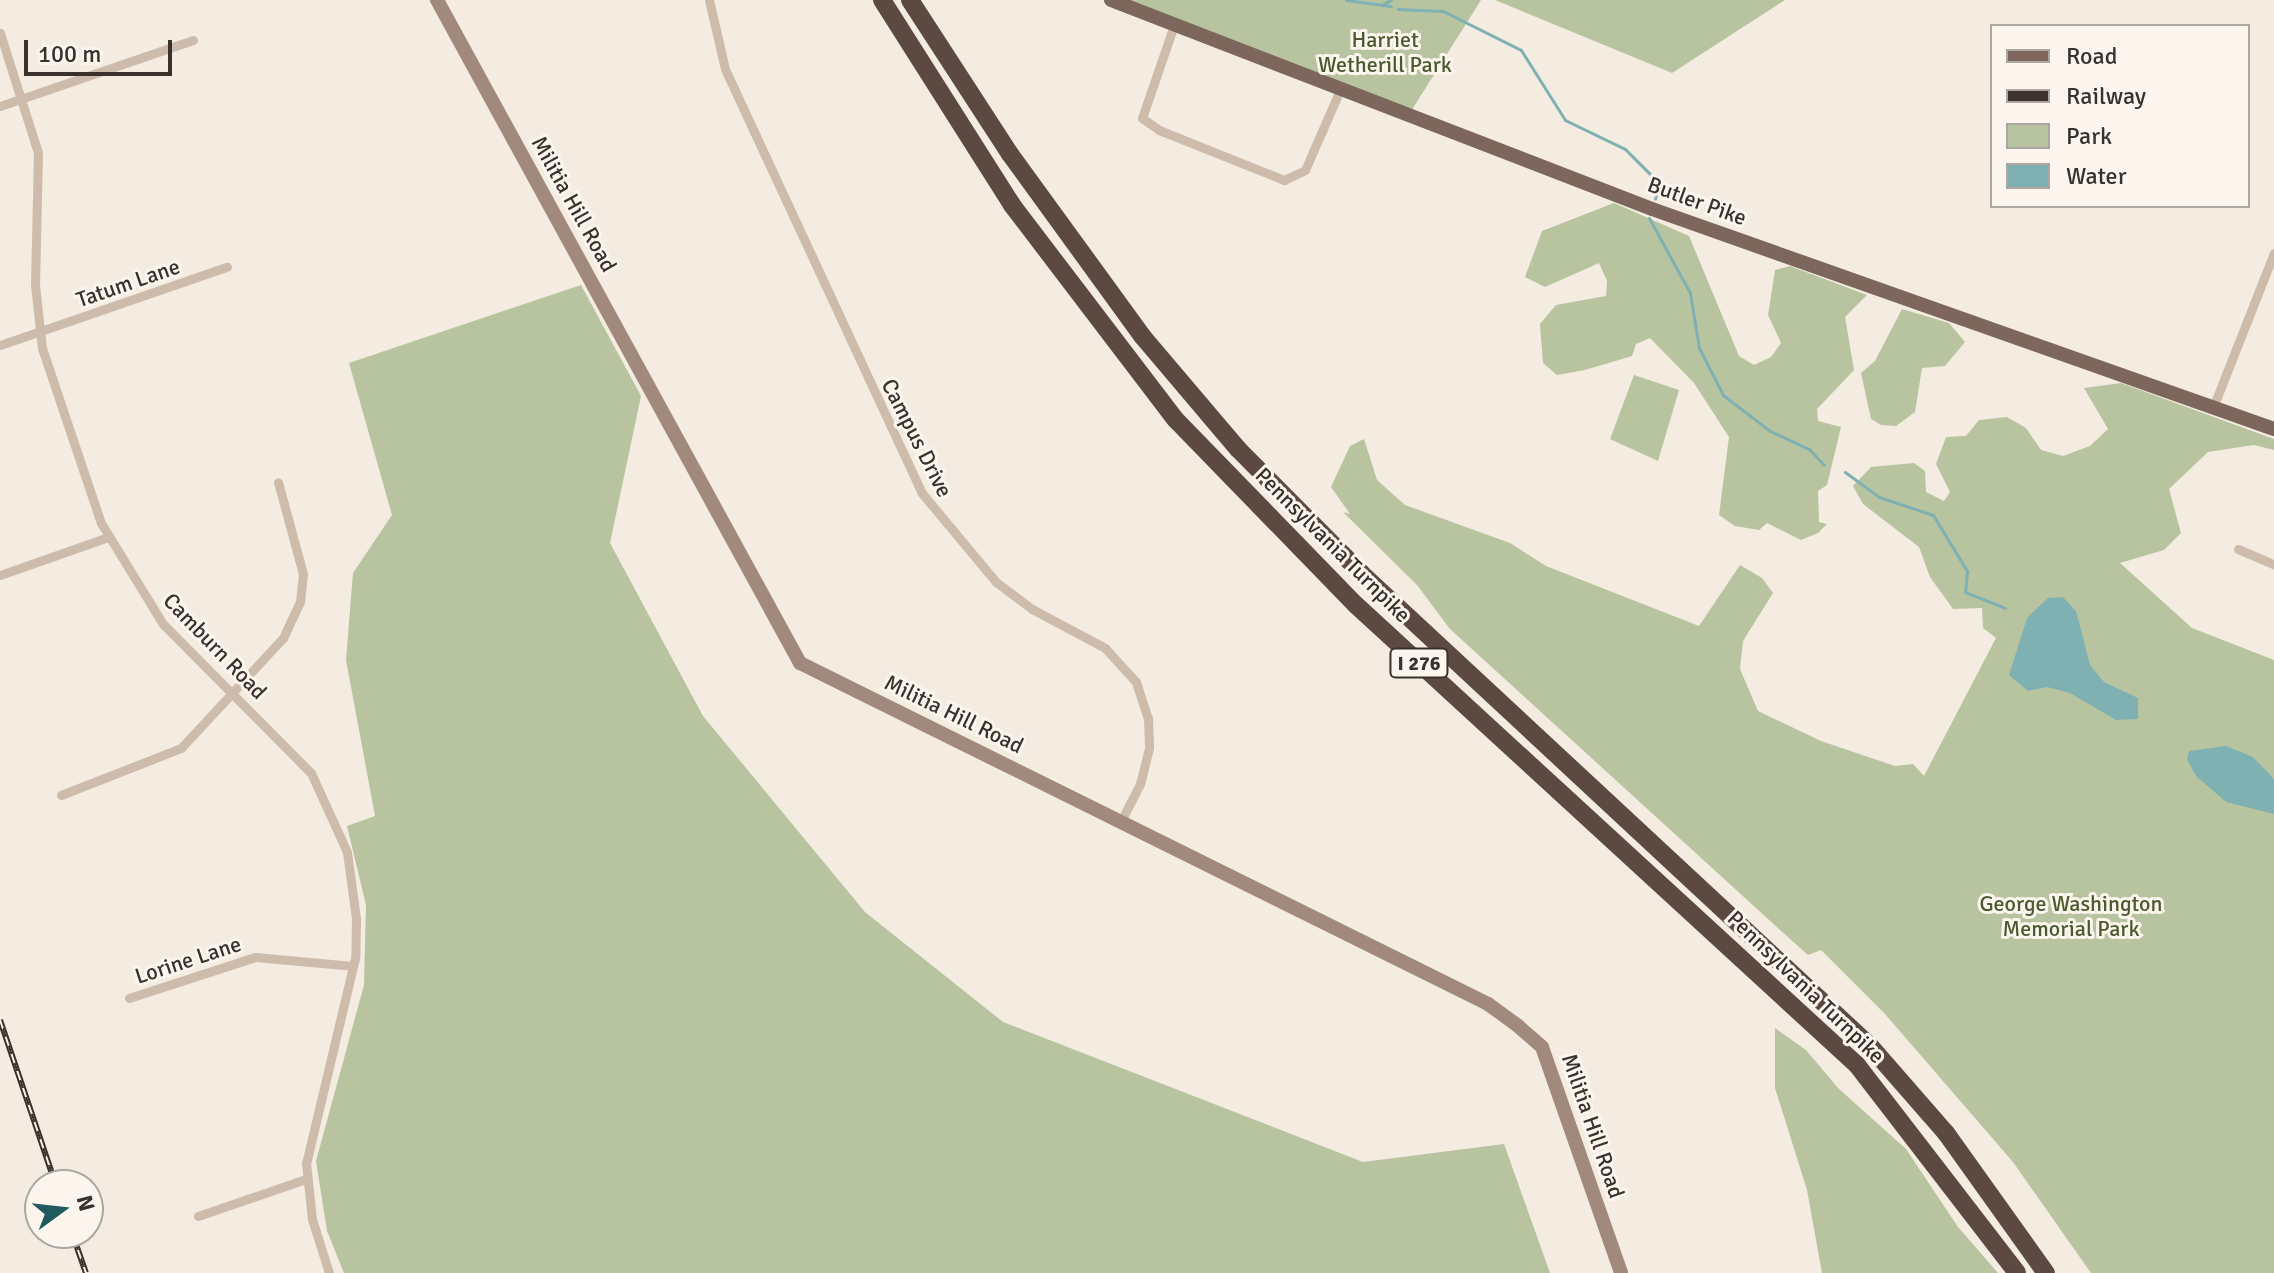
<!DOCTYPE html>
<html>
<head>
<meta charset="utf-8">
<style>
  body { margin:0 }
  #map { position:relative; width:2274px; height:1273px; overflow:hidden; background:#f4ebe1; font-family:Signika,sans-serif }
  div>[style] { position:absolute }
  .green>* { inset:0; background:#b8c4a0 }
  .water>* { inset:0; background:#7fb0b2 }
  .stream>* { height:3px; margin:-1.5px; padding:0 1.5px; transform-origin:1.5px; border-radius:1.5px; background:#7fb0b2 }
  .street>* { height:9px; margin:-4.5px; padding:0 4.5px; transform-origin:4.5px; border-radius:4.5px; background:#cdbbac }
  .secondary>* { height:14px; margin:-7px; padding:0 7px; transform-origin:7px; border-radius:7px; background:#a18a7d }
  .primary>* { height:14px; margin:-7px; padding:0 7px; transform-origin:7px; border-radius:7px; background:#7d675c }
  .highway>* { height:18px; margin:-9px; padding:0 9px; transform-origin:9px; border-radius:9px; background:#5c4a42 }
  .rail>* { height:6px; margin-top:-3px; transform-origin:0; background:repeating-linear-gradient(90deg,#fbf5ee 0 9px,#3b302b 0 18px); box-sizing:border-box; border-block:2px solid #3b302b }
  span { translate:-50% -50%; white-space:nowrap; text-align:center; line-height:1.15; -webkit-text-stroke:6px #fbf5ee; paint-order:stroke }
  .shield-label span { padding:2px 6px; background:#fbf5ee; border:2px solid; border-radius:6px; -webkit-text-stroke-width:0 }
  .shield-label { font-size:20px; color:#3b302b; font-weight:700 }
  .park-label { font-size:22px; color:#4a5a2e }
  .street-label { font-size:22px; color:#3b302b }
  .legend { position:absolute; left:1990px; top:24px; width:260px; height:184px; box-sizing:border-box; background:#fbf5ee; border:2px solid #aea6a0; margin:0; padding:10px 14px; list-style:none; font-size:24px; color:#3b302b }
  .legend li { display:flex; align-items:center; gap:16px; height:40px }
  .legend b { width:40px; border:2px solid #aea6a0 }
  .north { position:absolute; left:24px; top:1169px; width:80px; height:80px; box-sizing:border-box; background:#fbf5ee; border:2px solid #aea6a0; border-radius:50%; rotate:75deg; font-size:22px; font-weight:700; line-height:32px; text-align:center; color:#3b302b }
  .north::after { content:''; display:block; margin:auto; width:28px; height:36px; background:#1f5a5e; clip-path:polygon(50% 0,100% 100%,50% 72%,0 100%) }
  .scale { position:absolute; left:24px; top:40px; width:148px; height:36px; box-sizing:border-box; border:4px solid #3b302b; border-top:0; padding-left:10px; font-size:24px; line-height:28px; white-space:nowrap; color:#3b302b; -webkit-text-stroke:6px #fbf5ee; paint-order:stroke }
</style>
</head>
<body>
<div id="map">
  <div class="green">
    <i style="clip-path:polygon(1114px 0,1481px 0,1408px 116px)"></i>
    <i style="clip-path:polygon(1495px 0,1785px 0,1672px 73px)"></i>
    <i style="clip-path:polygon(1614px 203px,1689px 236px,1739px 356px,1754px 365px,1771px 357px,1781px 343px,1768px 315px,1775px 270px,1790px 266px,1867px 295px,1845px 317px,1854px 370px,1817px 409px,1818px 421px,1841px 427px,1827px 485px,1818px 491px,1819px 522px,1827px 524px,1818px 533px,1801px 540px,1767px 523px,1759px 530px,1735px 526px,1719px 515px,1729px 437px,1694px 383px,1650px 338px,1636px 344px,1632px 356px,1585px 370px,1557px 375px,1543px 363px,1540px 324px,1556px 305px,1606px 296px,1607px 281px,1599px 263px,1545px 287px,1525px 277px,1542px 231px)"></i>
    <i style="clip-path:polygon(581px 285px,641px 396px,610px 543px,703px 716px,865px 912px,1003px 1022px,1363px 1162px,1504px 1144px,1550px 1273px,344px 1273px,327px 1231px,316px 1161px,364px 985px,366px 905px,347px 826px,375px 816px,346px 660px,353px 573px,392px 515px,349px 363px)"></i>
    <i style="clip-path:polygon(1902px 309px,1949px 323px,1965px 342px,1945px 366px,1922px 368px,1915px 412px,1896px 426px,1881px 425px,1871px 419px,1861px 373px,1875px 361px)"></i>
    <i style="clip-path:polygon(1634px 375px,1679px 390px,1658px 461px,1610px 439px)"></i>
    <i style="clip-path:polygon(2121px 383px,2274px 439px,2274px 450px,2254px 445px,2208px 452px,2169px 489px,2181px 533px,2164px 550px,2120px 563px,2192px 628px,2274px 660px,2274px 1273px,2091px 1273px,2013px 1162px,1885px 1014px,1821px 950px,1808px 955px,1779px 929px,1450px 629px,1417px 585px,1343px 512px,1350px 514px,1331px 487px,1350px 446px,1364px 439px,1377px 480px,1405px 505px,1510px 543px,1546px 566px,1699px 626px,1740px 565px,1762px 578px,1773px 593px,1743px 641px,1740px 669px,1758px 711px,1821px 741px,1895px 766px,1913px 764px,1924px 776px,1996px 638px,1983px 628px,1982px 608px,1953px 609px,1930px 577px,1919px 547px,1863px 504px,1853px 486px,1871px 467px,1914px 463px,1925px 471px,1926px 492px,1944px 501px,1950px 492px,1936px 464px,1946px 437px,1966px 436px,1979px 420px,2007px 417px,2026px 428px,2041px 450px,2063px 456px,2090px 446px,2108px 429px,2084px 388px)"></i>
    <i style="clip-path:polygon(1775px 1028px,1806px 1050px,1838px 1088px,1906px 1149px,1958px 1227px,1998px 1273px,1822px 1273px,1807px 1190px,1775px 1088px)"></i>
  </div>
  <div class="water">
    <i style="clip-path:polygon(2063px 597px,2076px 611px,2090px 665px,2104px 682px,2138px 698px,2138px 719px,2116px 720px,2070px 693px,2047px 687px,2028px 691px,2009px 675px,2027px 618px,2048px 598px)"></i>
    <i style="clip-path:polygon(2226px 746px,2253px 757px,2274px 779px,2274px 814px,2226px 802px,2196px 776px,2187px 759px,2189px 751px)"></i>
  </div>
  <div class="stream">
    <i style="left:1346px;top:0;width:45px;rotate:7.6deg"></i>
    <i style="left:1383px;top:4px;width:9px;rotate:-27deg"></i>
    <i style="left:1398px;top:9px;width:45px;rotate:2.5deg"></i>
    <i style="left:1443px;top:11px;width:87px;rotate:26.6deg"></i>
    <i style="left:1521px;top:50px;width:83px;rotate:57.8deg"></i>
    <i style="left:1565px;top:120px;width:67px;rotate:25.8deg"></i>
    <i style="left:1625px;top:149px;width:38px;rotate:45deg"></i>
    <i style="left:1652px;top:176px;width:14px;rotate:65deg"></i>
    <i style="left:1658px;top:189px;width:10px;rotate:107deg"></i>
    <i style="left:1649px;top:218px;width:85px;rotate:61.3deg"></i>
    <i style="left:1690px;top:293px;width:56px;rotate:80.7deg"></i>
    <i style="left:1699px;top:348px;width:53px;rotate:62.9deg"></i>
    <i style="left:1723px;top:395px;width:59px;rotate:37.5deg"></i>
    <i style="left:1770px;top:431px;width:43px;rotate:24.8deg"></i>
    <i style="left:1809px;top:449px;width:22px;rotate:47deg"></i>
    <i style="left:1845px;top:472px;width:42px;rotate:36.3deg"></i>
    <i style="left:1879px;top:497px;width:57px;rotate:18.4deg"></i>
    <i style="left:1933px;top:515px;width:66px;rotate:58.7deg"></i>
    <i style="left:1967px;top:571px;width:21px;rotate:95deg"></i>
    <i style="left:1965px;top:592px;width:43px;rotate:21.8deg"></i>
  </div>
  <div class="street">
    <i style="left:709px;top:0;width:71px;rotate:76.9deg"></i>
    <i style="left:725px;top:69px;width:466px;rotate:65.1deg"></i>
    <i style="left:921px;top:492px;width:117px;rotate:50.2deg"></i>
    <i style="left:996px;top:582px;width:45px;rotate:36.9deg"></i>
    <i style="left:1032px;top:609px;width:83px;rotate:28.1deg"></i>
    <i style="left:1105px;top:648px;width:46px;rotate:47.6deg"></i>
    <i style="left:1136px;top:682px;width:38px;rotate:72deg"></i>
    <i style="left:1148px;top:718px;width:30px;rotate:88deg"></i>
    <i style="left:1149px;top:748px;width:37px;rotate:104deg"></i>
    <i style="left:1140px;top:784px;width:42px;rotate:117.2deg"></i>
    <i style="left:1174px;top:25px;width:98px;rotate:109deg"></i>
    <i style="left:1142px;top:118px;width:21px;rotate:35deg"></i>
    <i style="left:1159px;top:130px;width:135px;rotate:21.8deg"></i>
    <i style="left:1284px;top:180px;width:23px;rotate:-25deg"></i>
    <i style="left:1305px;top:170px;width:87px;rotate:-66.4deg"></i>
    <i style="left:0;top:33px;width:126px;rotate:72.4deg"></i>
    <i style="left:38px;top:153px;width:132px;rotate:91.3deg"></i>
    <i style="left:35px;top:285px;width:63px;rotate:83.7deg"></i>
    <i style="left:42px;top:348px;width:185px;rotate:71.4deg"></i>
    <i style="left:101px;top:523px;width:119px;rotate:58.5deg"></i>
    <i style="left:163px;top:624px;width:210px;rotate:45.2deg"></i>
    <i style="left:311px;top:773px;width:87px;rotate:65.5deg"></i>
    <i style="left:347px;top:852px;width:68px;rotate:82.3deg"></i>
    <i style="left:356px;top:919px;width:39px;rotate:91deg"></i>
    <i style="left:355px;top:958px;width:211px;rotate:103.4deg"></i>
    <i style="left:306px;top:1163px;width:56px;rotate:83.9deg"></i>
    <i style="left:312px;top:1219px;width:57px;rotate:72.5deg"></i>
    <i style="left:0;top:106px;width:204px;rotate:-18.9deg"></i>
    <i style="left:0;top:345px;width:240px;rotate:-19deg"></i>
    <i style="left:2214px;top:405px;width:163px;rotate:-68.5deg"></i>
    <i style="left:2238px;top:549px;width:39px;rotate:23deg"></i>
    <i style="left:0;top:575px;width:114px;rotate:-19.4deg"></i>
    <i style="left:61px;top:795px;width:129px;rotate:-21.4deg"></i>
    <i style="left:181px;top:748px;width:150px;rotate:-47.2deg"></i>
    <i style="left:283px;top:638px;width:40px;rotate:-65deg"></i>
    <i style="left:300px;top:602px;width:28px;rotate:-84deg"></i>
    <i style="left:303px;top:574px;width:95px;rotate:-105.2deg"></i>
    <i style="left:129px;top:998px;width:133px;rotate:-18deg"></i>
    <i style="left:255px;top:957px;width:98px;rotate:5.2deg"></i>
    <i style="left:198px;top:1216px;width:114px;rotate:-18.9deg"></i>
  </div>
  <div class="secondary">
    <i style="left:437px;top:0;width:756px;rotate:61.3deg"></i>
    <i style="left:800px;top:663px;width:768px;rotate:26.36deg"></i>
    <i style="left:1488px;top:1004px;width:37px;rotate:36deg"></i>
    <i style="left:1518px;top:1026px;width:32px;rotate:41deg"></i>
    <i style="left:1542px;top:1047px;width:239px;rotate:70.7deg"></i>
  </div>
  <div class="primary">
    <i style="left:1111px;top:0;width:580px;rotate:21.12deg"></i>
    <i style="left:1652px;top:209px;width:660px;rotate:19.48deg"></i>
  </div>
  <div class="highway">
    <i style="left:882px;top:0;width:243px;rotate:57.6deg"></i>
    <i style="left:1012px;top:205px;width:270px;rotate:52.7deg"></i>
    <i style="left:1176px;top:420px;width:258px;rotate:45.8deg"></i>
    <i style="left:1356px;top:605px;width:680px;rotate:42.56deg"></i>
    <i style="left:1857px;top:1065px;width:262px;rotate:52.4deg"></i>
    <i style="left:910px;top:0;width:184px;rotate:57deg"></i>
    <i style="left:1010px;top:154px;width:226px;rotate:54deg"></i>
    <i style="left:1143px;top:337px;width:147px;rotate:49.7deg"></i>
    <i style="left:1238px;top:449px;width:175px;rotate:45.2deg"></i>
    <i style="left:1361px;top:573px;width:695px;rotate:42.9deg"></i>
    <i style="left:1870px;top:1046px;width:116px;rotate:48.9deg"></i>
    <i style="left:1946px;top:1133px;width:172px;rotate:54.5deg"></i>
  </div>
  <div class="rail">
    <i style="left:0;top:1020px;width:174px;rotate:71.3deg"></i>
    <i style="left:72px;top:1233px;width:42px;rotate:70.7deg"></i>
  </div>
  <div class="shield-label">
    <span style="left:1419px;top:663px">I 276</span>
  </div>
  <div class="park-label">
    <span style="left:1385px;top:52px">Harriet<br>Wetherill Park</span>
    <span style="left:2071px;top:916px">George Washington<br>Memorial Park</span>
  </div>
  <div class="street-label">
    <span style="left:1697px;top:201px;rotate:20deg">Butler Pike</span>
    <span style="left:574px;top:204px;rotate:61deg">Militia Hill Road</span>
    <span style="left:128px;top:283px;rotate:-19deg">Tatum Lane</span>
    <span style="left:917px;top:438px;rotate:63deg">Campus Drive</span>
    <span style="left:1333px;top:545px;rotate:45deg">Pennsylvania Turnpike</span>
    <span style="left:215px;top:646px;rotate:46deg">Camburn Road</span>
    <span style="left:954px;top:714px;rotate:26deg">Militia Hill Road</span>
    <span style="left:188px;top:960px;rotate:-18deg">Lorine Lane</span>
    <span style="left:1806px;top:987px;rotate:44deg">Pennsylvania Turnpike</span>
    <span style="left:1593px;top:1126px;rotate:71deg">Militia Hill Road</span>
  </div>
  <ul class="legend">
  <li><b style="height:10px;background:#7d675c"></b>Road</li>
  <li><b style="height:10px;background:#3b302b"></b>Railway</li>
  <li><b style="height:22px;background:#b8c4a0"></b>Park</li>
  <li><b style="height:22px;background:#7fb0b2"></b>Water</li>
  </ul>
  <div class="north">N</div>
  <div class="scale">100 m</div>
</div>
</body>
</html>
